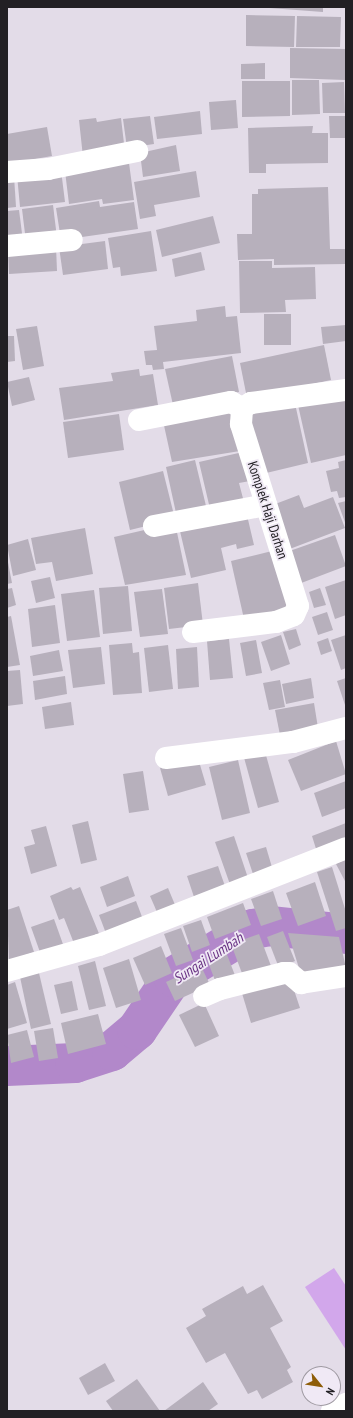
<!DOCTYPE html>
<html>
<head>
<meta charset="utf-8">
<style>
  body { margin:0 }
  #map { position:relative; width:353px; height:1418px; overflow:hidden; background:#e3dce8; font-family:"PT Sans Narrow",sans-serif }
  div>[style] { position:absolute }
  .green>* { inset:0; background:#d2a7eb }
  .river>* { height:40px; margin:-20px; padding:0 20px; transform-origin:20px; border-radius:20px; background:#b288ca }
  .building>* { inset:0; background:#b7b0bc }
  .minor>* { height:22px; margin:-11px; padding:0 11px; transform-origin:11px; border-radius:11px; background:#fff }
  span { translate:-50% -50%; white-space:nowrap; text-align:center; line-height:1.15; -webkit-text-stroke:3.5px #f0e9f5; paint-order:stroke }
  .street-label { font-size:14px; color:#222024 }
  .water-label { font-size:15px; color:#693384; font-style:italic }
  .frame { position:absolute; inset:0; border:8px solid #222024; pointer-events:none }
  .north { position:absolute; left:301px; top:1366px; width:40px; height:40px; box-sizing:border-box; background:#f0e9f5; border:1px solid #9e99a1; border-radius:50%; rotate:120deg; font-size:11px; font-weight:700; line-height:16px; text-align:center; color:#222024 }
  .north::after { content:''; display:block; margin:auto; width:14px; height:18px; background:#8e5d08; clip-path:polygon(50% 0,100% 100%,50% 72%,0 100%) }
</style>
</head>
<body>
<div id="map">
  <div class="green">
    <i style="clip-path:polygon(334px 1268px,346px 1286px,346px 1350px,305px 1287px)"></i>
  </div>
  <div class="river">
    <i style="left:7px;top:1066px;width:68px;rotate:-2.5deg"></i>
    <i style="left:75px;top:1063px;width:39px;rotate:-18deg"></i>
    <i style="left:112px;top:1051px;width:33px;rotate:-40deg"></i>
    <i style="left:137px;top:1030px;width:64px;rotate:-55.8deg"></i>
    <i style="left:173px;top:977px;width:93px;rotate:-31deg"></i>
    <i style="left:253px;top:929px;width:17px;rotate:-10deg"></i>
    <i style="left:270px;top:926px;width:76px;rotate:6deg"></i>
  </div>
  <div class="building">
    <i style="clip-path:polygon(256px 7px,323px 7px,323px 12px)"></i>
    <i style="clip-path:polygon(246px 15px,295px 16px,294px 47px,246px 46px)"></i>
    <i style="clip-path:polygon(297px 16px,341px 17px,340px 47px,296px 47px)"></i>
    <i style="clip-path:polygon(290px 48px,346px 49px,345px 80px,290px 78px)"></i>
    <i style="clip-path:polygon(265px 63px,265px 79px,241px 79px,241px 64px)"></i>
    <i style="clip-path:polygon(292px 80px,319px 80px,320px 114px,292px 115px)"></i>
    <i style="clip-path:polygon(242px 81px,290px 81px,290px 116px,242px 117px)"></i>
    <i style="clip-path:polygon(344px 82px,345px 113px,323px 113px,322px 83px)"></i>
    <i style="clip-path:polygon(236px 100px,238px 128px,211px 130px,209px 102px)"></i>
    <i style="clip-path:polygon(200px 111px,202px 134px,157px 139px,154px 117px)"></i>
    <i style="clip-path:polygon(150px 116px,154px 144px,127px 148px,123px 119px)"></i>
    <i style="clip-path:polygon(329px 116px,345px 116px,346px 138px,330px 138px)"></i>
    <i style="clip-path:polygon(96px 118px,97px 122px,121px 118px,125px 152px,83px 157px,79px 120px)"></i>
    <i style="clip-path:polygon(313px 126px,312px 133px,328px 133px,328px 163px,266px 164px,266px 173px,249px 173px,248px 128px)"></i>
    <i style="clip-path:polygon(47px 127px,52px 156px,7px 164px,7px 134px)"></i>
    <i style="clip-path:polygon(176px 145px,180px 171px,143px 177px,140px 153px)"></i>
    <i style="clip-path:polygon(129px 163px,134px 200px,103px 204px,102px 199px,69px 204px,65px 171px)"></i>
    <i style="clip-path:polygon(61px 170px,65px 202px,20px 207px,17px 175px)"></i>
    <i style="clip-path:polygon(196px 171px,200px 197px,154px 205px,156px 216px,140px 219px,134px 182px)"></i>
    <i style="clip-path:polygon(7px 176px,14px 176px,16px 207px,7px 208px)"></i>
    <i style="clip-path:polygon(328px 187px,330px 249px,346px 249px,346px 264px,274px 265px,274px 259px,238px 260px,237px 234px,252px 234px,252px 194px,258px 194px,258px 189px)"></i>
    <i style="clip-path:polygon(99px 201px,100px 207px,134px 202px,138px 229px,61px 240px,56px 208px)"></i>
    <i style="clip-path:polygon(53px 205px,57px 238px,26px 242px,22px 209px)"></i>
    <i style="clip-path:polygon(19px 210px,23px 241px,7px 243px,7px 211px)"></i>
    <i style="clip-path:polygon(213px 216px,220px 243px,162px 257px,156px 230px)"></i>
    <i style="clip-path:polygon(151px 231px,157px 271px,121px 276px,120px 267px,113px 268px,108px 238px)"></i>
    <i style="clip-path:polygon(105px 241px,108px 269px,63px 275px,59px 247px)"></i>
    <i style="clip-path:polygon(56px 246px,57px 271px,9px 274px,8px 249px)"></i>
    <i style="clip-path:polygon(201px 252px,205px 270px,175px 277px,172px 259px)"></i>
    <i style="clip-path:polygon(239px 261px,272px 261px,272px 268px,315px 267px,316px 299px,285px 300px,286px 312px,240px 313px)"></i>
    <i style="clip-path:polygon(225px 306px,226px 317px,237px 316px,241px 353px,163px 362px,164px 369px,153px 370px,152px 365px,146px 365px,144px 351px,157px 350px,154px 326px,197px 321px,196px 310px)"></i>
    <i style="clip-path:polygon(264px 314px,291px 314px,291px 345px,264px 345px)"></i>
    <i style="clip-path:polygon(346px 325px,346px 341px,323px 344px,321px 327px)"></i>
    <i style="clip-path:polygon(37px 326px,44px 366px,23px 370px,16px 329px)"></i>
    <i style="clip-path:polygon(7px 336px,14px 336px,15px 361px,7px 362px)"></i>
    <i style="clip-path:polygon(324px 345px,331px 380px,247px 398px,240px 363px)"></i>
    <i style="clip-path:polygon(232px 356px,239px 392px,173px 405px,165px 369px)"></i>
    <i style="clip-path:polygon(139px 369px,140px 376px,153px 374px,158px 405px,64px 420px,59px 388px,113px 381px,111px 373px)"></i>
    <i style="clip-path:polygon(29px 377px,35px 400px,12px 406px,7px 382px)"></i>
    <i style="clip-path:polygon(346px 394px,346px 455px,311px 463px,298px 405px)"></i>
    <i style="clip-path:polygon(294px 399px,308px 463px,262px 474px,247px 410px)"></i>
    <i style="clip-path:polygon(231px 406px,240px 451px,172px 462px,163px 421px)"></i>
    <i style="clip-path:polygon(119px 414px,124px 450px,68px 458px,63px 422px)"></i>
    <i style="clip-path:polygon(243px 452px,250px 481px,239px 483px,245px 506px,211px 513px,199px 462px)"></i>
    <i style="clip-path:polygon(195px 460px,206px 506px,176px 513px,166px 467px)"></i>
    <i style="clip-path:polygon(346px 460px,346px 497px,339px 498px,337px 491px,331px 492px,326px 471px,339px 468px,338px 462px)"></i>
    <i style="clip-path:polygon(163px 471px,175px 519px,130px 530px,119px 482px)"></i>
    <i style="clip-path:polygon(299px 495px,304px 508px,333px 497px,345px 528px,287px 550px,270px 506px)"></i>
    <i style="clip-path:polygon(346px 501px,346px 525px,338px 503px)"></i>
    <i style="clip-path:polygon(246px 511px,254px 545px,237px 549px,236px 544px,221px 548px,226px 570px,191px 578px,179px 527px)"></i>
    <i style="clip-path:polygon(175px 523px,186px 575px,125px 585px,114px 537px)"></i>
    <i style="clip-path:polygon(85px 528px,93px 574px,56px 581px,52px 562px,36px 564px,31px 538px)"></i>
    <i style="clip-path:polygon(335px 535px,346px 566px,296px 585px,284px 553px)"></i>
    <i style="clip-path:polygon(28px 539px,36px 570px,13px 576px,7px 545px)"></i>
    <i style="clip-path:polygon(272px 551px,289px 608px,244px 619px,231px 561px)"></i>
    <i style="clip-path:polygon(7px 557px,12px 583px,7px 584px)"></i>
    <i style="clip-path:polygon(50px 577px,55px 598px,36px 603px,31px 581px)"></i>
    <i style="clip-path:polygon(346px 580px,346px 615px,335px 619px,325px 587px)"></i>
    <i style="clip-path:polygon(198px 583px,203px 625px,169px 629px,164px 588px)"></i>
    <i style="clip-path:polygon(128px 586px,132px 631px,103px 634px,99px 588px)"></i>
    <i style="clip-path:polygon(12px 588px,16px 605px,7px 608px,7px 589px)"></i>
    <i style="clip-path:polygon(320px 588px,326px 605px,314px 608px,309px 592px)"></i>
    <i style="clip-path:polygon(162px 589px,168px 634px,140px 637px,134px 592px)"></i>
    <i style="clip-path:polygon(94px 590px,100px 637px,67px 641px,61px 594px)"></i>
    <i style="clip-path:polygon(55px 605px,60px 643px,32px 647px,28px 609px)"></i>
    <i style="clip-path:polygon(327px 612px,333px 630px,318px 635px,312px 617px)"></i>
    <i style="clip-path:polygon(11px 616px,20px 665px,7px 667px,7px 617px)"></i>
    <i style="clip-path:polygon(296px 629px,301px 645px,289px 650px,283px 632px)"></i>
    <i style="clip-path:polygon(281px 635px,290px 664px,271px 671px,261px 642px)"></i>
    <i style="clip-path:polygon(346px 635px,346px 668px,341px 670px,331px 640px)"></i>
    <i style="clip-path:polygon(328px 638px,332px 651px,321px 655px,317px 642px)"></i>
    <i style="clip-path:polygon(229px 639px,233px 678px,210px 680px,207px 641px)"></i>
    <i style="clip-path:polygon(256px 640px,262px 673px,246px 676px,240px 643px)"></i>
    <i style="clip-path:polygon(132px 643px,133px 653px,139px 652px,142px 693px,113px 695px,109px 645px)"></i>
    <i style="clip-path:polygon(168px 645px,173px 689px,149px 692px,144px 648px)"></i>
    <i style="clip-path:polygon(101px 647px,105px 684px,73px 688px,68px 650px)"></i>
    <i style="clip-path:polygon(197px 647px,199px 687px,178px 689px,176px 649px)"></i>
    <i style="clip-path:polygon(59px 650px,63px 671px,33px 676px,30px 656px)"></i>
    <i style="clip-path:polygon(20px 670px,23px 704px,7px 706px,7px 671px)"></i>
    <i style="clip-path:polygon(65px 676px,67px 694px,35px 700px,33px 681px)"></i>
    <i style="clip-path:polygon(311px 678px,314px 698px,286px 704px,282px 684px)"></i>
    <i style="clip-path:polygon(346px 678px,346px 708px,337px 681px)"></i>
    <i style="clip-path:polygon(280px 680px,285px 707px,269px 710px,263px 683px)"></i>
    <i style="clip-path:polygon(71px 702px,74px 725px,45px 729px,42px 707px)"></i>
    <i style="clip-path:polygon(314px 703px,318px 728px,280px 735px,275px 710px)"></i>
    <i style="clip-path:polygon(336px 741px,346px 774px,301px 791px,288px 760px)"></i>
    <i style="clip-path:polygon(264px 748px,279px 802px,258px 808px,243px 754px)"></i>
    <i style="clip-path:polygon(198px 758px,206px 785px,168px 796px,160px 768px)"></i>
    <i style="clip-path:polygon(238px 760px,250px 813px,222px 820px,209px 767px)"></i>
    <i style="clip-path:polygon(143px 771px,149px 810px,129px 813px,123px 774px)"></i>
    <i style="clip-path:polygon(346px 781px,346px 808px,322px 817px,314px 793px)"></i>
    <i style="clip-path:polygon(88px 821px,97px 860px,81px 864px,72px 825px)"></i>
    <i style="clip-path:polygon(346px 823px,346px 840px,317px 852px,312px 836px)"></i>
    <i style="clip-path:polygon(46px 826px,57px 866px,31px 874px,24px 847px,35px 844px,31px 830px)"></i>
    <i style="clip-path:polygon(234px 836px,250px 884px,232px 890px,215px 842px)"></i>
    <i style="clip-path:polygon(266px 847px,274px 874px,255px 880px,246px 853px)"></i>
    <i style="clip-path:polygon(346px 859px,346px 883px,336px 864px)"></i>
    <i style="clip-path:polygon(218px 866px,227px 892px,196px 903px,187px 876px)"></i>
    <i style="clip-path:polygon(332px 867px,346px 912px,346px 928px,336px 931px,317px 872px)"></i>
    <i style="clip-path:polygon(128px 876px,135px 896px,107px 907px,100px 887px)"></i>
    <i style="clip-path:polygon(315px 882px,326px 916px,298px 926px,286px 893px)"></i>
    <i style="clip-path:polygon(71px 887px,73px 890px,80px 887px,100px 936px,75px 946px,64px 918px,59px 920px,50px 896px)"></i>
    <i style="clip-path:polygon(168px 888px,178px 912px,160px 919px,150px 896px)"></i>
    <i style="clip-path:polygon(273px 891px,282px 919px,261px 926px,251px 899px)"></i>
    <i style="clip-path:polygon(136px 901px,144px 922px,107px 936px,99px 915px)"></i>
    <i style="clip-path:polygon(243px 903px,251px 925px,215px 939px,207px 917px)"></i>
    <i style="clip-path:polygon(19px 906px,34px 952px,9px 961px,7px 910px)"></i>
    <i style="clip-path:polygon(54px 919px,64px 947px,41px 955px,31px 927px)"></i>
    <i style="clip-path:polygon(201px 920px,210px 945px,192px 952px,183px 926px)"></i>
    <i style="clip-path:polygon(181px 928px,193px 960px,176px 966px,164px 934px)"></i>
    <i style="clip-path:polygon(283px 931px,295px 961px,279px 968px,267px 937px)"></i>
    <i style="clip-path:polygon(288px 933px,339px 937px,346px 968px,303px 981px)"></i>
    <i style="clip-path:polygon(259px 934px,271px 966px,243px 976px,231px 944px)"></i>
    <i style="clip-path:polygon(161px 946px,172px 973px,145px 985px,133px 958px)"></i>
    <i style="clip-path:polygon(226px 952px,236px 978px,217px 986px,207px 959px)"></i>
    <i style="clip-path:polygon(129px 959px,141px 1000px,116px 1008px,103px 968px)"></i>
    <i style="clip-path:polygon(95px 961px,106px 1006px,89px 1010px,78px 966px)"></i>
    <i style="clip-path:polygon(201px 966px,210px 985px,175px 1001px,166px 982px)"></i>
    <i style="clip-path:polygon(39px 973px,51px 1024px,31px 1029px,20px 977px)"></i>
    <i style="clip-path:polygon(289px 975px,300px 1008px,251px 1023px,241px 990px)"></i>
    <i style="clip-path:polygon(72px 981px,78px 1010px,61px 1014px,54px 985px)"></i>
    <i style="clip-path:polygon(15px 982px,27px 1023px,7px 1029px,7px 985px)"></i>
    <i style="clip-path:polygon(204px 1003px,219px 1036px,195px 1047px,179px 1015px)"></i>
    <i style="clip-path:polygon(98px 1014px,106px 1044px,68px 1054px,61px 1023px)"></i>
    <i style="clip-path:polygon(53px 1028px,58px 1058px,39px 1061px,34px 1031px)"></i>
    <i style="clip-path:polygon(27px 1030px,34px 1057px,11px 1063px,7px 1035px)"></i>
    <i style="clip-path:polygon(263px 1285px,283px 1321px,270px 1328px,291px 1367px,287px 1370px,293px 1382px,262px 1399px,257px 1390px,248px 1394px,225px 1353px,206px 1363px,186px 1328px,206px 1316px,202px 1309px,243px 1286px,247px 1294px)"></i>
    <i style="clip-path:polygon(105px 1363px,115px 1381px,88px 1395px,79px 1378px)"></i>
    <i style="clip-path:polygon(137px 1379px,160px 1411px,113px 1411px,106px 1401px)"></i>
    <i style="clip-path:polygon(203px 1382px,218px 1404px,208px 1411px,164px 1411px)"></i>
  </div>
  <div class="minor">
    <i style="left:7px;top:172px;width:41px;rotate:-4.2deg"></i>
    <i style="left:48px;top:169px;width:91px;rotate:-11.4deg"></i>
    <i style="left:7px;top:246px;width:65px;rotate:-5.3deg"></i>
    <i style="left:139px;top:420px;width:94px;rotate:-11.1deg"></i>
    <i style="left:231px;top:402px;width:13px;rotate:29deg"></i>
    <i style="left:154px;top:526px;width:114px;rotate:-10.6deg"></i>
    <i style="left:193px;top:632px;width:84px;rotate:-6.9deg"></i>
    <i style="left:276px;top:622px;width:19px;rotate:-21deg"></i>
    <i style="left:294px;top:615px;width:10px;rotate:-66deg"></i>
    <i style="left:298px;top:606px;width:191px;rotate:-107.4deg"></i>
    <i style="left:241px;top:424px;width:16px;rotate:-86deg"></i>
    <i style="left:242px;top:408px;width:10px;rotate:-29deg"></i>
    <i style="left:251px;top:403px;width:96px;rotate:-7.8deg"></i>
    <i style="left:166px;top:758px;width:128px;rotate:-7.2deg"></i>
    <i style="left:293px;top:742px;width:55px;rotate:-14.8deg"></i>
    <i style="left:7px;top:971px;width:96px;rotate:-15.8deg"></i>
    <i style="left:99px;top:945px;width:265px;rotate:-21.4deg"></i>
    <i style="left:204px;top:996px;width:17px;rotate:-24deg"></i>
    <i style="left:220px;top:989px;width:66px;rotate:-14deg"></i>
    <i style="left:284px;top:973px;width:5px"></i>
    <i style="left:289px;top:973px;width:16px;rotate:40deg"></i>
    <i style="left:301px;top:983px;width:46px;rotate:-8.8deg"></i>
    <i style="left:332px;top:1411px;width:16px;rotate:-27deg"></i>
  </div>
  <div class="street-label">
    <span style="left:268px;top:510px;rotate:72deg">Komplek Haji Darhan</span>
  </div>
  <div class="water-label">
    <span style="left:208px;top:958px;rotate:-33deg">Sungai Lumbah</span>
  </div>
  <div class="frame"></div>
  <div class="north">N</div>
</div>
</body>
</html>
